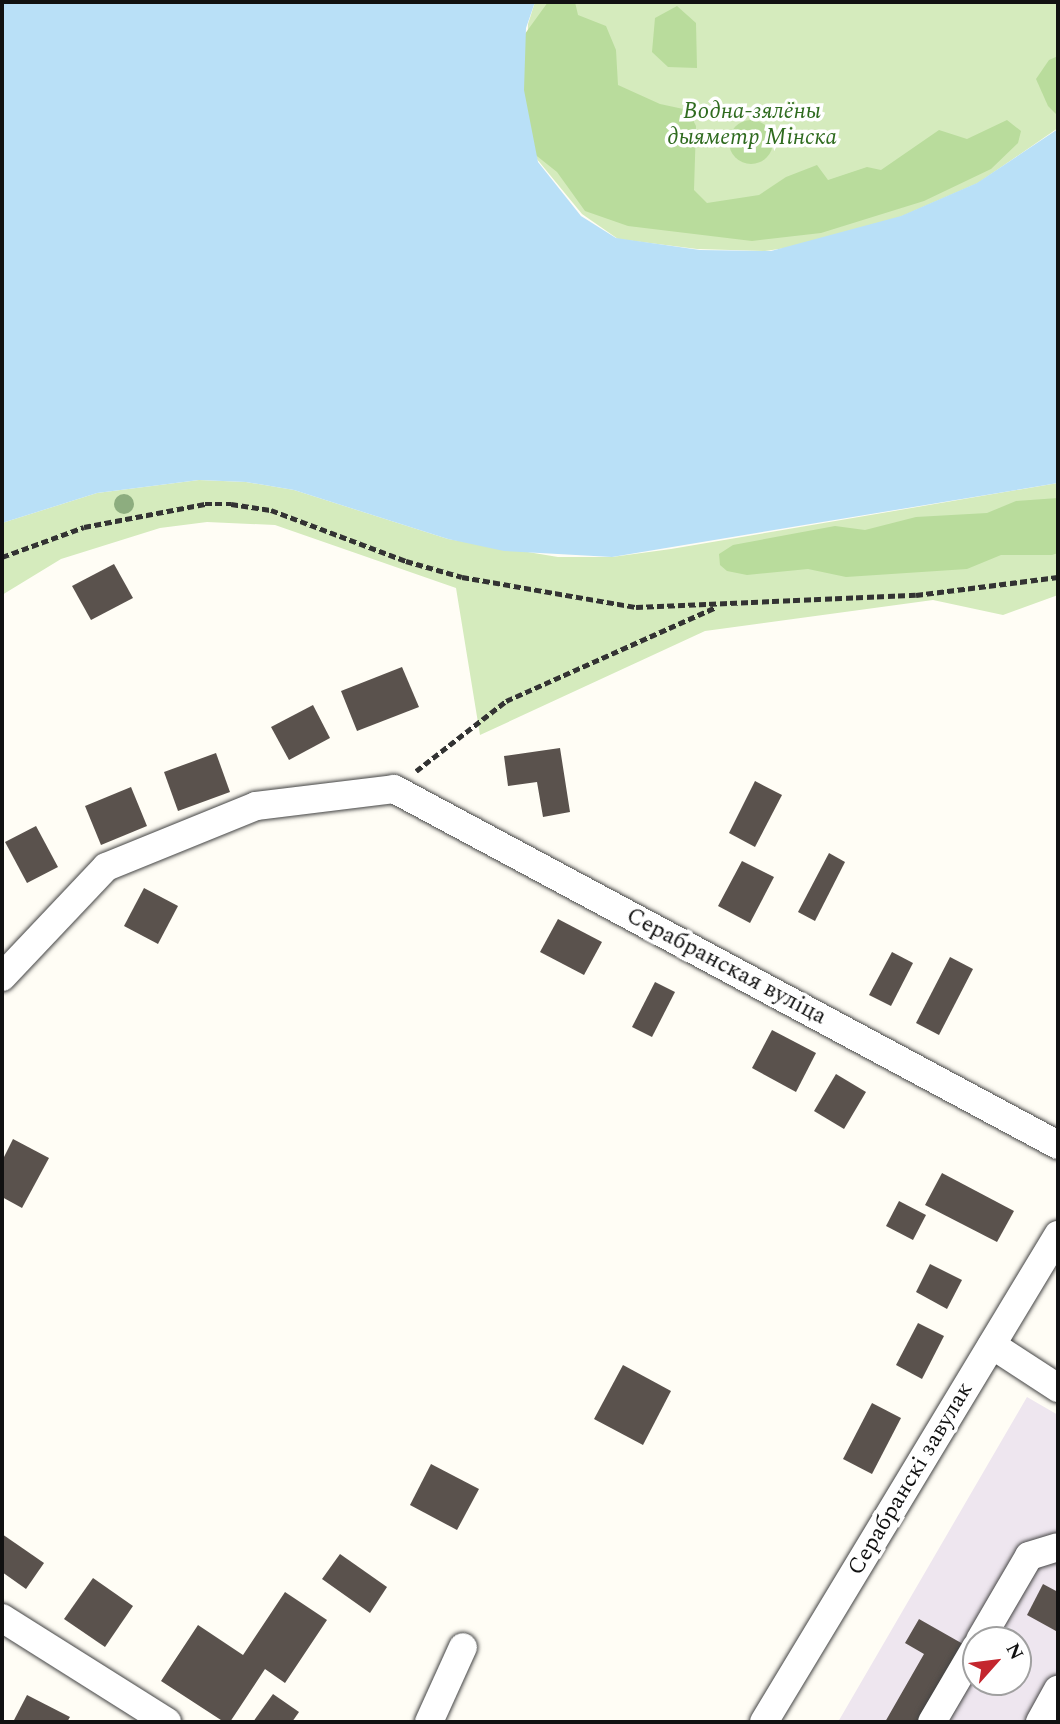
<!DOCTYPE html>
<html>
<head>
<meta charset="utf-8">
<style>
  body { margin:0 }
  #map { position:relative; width:1060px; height:1724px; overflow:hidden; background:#fffdf5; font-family:Spectral,serif }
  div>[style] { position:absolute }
  .industrial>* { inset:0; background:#eee6ef }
  .green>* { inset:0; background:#d5ebbd }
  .forest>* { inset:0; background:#b9dc9c }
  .round { border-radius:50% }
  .water>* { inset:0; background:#b9e0f7 }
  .building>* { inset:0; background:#5a524d }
  .path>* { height:4.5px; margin-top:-2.25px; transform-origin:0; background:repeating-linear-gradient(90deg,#333 0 7px,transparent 0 10.5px) }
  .roads { filter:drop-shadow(0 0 2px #444) drop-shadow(0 0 2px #444) }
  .minor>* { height:28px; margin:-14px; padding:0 14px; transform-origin:14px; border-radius:14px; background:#fff }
  .trees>* { width:20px; height:20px; margin:-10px; border-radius:50%; background:#8dad7f }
  span { translate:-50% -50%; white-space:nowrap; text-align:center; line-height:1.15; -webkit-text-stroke:7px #fff; paint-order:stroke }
  .park-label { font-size:23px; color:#2f6b1f; font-style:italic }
  .street-label { font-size:23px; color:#111 }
  .frame { position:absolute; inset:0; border:4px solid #111; pointer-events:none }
  .north { position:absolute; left:962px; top:1626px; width:70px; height:70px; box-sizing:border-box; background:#fff; border:2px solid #a0a0a0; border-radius:50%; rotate:62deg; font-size:19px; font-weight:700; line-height:28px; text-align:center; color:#111 }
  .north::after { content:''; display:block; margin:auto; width:24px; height:32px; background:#c4262e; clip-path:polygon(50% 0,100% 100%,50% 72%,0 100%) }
</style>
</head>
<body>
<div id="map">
  <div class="industrial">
    <i style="clip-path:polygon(evenodd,1027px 1397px,1058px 1415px,1058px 1722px,838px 1722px,1027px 1397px,976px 1640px,1018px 1640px,1018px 1682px,976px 1682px,976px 1640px)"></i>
  </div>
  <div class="green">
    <i style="clip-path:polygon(535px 2px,1058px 2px,1058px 128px,978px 183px,900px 217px,828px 242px,765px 251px,697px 249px,618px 239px,582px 214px,536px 158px,526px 89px,528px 24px)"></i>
    <i style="clip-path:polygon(199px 480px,246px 482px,294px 490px,448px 539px,558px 557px,612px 557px,671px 549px,1058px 483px,1058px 595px,1003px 615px,933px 600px,705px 631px,480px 735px,456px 588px,275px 525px,207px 522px,160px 528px,61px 559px,2px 595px,2px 523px,97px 493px)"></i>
  </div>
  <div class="forest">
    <i style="clip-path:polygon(548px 2px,575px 2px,578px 15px,606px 26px,616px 50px,618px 85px,660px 104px,688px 110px,696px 126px,694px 190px,707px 203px,759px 195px,786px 177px,817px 165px,828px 180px,867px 167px,881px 170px,939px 130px,967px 139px,1007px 120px,1021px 131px,1018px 143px,991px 169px,924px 201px,821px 233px,752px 241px,628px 226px,585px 211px,557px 172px,523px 145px,514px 49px)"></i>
    <i style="clip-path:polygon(677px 6px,696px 23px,697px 68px,668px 67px,652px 52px,655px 18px)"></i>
    <i style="clip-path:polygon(1058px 56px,1058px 116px,1048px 106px,1036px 79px,1049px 60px)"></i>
    <i class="round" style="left:729px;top:120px;width:44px;height:44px"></i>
    <i style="clip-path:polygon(1058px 498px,1058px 553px,1052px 555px,1001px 555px,967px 569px,846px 577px,808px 569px,747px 575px,727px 571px,720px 565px,719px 554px,733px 545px,835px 526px,865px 530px,916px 517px,987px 513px,1016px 501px)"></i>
  </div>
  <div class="water">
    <i style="clip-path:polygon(2px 2px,535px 2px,526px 28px,524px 90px,538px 162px,581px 216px,616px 238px,700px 250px,771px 251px,901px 216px,977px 183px,1058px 129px,1058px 483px,612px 557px,504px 551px,448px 539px,294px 490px,246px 482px,199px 480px,97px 493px,2px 523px)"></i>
  </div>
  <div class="building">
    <i style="clip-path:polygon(114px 564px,133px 598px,91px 620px,72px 586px)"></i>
    <i style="clip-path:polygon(402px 667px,419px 707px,357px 731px,341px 691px)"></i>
    <i style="clip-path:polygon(313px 705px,330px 738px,289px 760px,271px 727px)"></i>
    <i style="clip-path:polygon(560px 748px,570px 812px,543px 817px,537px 782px,508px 786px,504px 756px)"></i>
    <i style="clip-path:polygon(216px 753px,230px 792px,178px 811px,164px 772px)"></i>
    <i style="clip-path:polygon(755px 781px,782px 795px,755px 847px,729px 833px)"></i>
    <i style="clip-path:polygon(131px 787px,147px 826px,101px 845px,85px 806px)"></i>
    <i style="clip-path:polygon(36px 826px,58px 867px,27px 883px,5px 842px)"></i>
    <i style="clip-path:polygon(829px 853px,845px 862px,815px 921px,798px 912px)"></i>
    <i style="clip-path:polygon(742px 861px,774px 877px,750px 923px,718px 906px)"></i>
    <i style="clip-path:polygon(144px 888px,178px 906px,158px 944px,124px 926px)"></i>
    <i style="clip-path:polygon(558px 919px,602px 942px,584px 975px,540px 952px)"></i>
    <i style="clip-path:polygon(892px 952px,913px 963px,891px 1006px,869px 995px)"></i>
    <i style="clip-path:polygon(950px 957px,973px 969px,939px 1035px,916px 1023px)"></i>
    <i style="clip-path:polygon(655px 982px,675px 992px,652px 1037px,632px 1027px)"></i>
    <i style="clip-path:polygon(772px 1030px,816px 1053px,796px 1092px,752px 1068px)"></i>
    <i style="clip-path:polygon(836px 1074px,866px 1092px,844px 1129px,814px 1111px)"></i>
    <i style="clip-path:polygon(13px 1139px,49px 1158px,22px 1208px,2px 1197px,2px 1161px)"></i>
    <i style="clip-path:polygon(942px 1173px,1014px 1211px,997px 1242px,925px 1205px)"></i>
    <i style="clip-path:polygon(899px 1201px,926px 1215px,913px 1240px,886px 1226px)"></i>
    <i style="clip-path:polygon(930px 1264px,962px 1280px,947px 1309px,916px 1292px)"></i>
    <i style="clip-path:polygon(918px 1323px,944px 1336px,922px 1379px,896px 1365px)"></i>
    <i style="clip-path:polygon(623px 1365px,671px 1391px,643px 1445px,594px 1419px)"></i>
    <i style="clip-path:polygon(872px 1403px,901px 1418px,872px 1474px,843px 1459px)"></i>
    <i style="clip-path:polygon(431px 1464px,479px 1489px,457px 1530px,410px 1505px)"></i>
    <i style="clip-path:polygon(2px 1534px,44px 1563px,26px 1589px,2px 1572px)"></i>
    <i style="clip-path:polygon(340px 1554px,387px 1587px,370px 1613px,322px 1579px)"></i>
    <i style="clip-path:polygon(93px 1578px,133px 1606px,105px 1647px,64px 1619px)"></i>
    <i style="clip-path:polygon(1043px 1584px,1058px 1592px,1056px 1631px,1027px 1615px)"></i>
    <i style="clip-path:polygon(285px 1592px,327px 1620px,285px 1683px,265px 1669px,230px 1722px,224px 1722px,161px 1681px,198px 1625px,243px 1655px)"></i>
    <i style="clip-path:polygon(919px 1619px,963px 1644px,919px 1722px,885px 1722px,924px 1654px,905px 1643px)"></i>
    <i style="clip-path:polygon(273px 1694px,299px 1712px,292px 1722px,253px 1722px)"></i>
    <i style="clip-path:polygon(27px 1695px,70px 1717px,67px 1722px,13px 1722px)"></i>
  </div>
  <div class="path">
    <i style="left:2px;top:557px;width:87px;rotate:-20.1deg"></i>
    <i style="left:84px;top:527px;width:123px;rotate:-10.8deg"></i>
    <i style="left:205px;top:504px;width:26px"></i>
    <i style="left:231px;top:504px;width:40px;rotate:8.5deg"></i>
    <i style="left:271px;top:510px;width:144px;rotate:20.7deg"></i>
    <i style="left:406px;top:561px;width:58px;rotate:15.9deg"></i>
    <i style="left:462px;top:577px;width:177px;rotate:9.8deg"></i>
    <i style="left:636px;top:607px;width:280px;rotate:-2.5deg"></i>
    <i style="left:916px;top:595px;width:143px;rotate:-7.2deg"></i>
    <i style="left:416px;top:771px;width:114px;rotate:-37.9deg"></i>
    <i style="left:506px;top:701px;width:228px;rotate:-24.1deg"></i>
  </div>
  <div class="roads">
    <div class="minor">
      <i style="left:2px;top:977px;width:151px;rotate:-46.6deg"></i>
      <i style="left:106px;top:867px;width:162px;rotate:-22.1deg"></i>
      <i style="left:256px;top:806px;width:139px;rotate:-7deg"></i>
      <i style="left:394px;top:789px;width:753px;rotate:28.2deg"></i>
      <i style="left:992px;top:1345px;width:79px;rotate:33.1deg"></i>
      <i style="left:2px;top:1618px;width:195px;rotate:32.2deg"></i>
      <i style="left:980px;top:1640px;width:97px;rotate:-59.7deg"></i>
      <i style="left:1029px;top:1556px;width:30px;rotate:-17deg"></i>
      <i style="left:429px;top:1722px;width:82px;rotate:-65.6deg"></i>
      <i style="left:764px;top:1722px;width:569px;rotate:-58.88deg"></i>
      <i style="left:932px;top:1722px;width:87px;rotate:-59.6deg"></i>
      <i style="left:1040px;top:1722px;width:37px;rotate:-61deg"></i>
    </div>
  </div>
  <div class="trees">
    <i style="left:124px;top:504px"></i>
  </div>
  <div class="park-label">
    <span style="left:752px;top:125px">Водна-зялёны<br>дыяметр Мінска</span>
  </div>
  <div class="street-label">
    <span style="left:726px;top:967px;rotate:28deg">Серабранская вуліца</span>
    <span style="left:911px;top:1479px;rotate:-59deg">Серабранскі завулак</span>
  </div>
  <div class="frame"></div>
  <div class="north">N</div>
</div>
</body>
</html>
